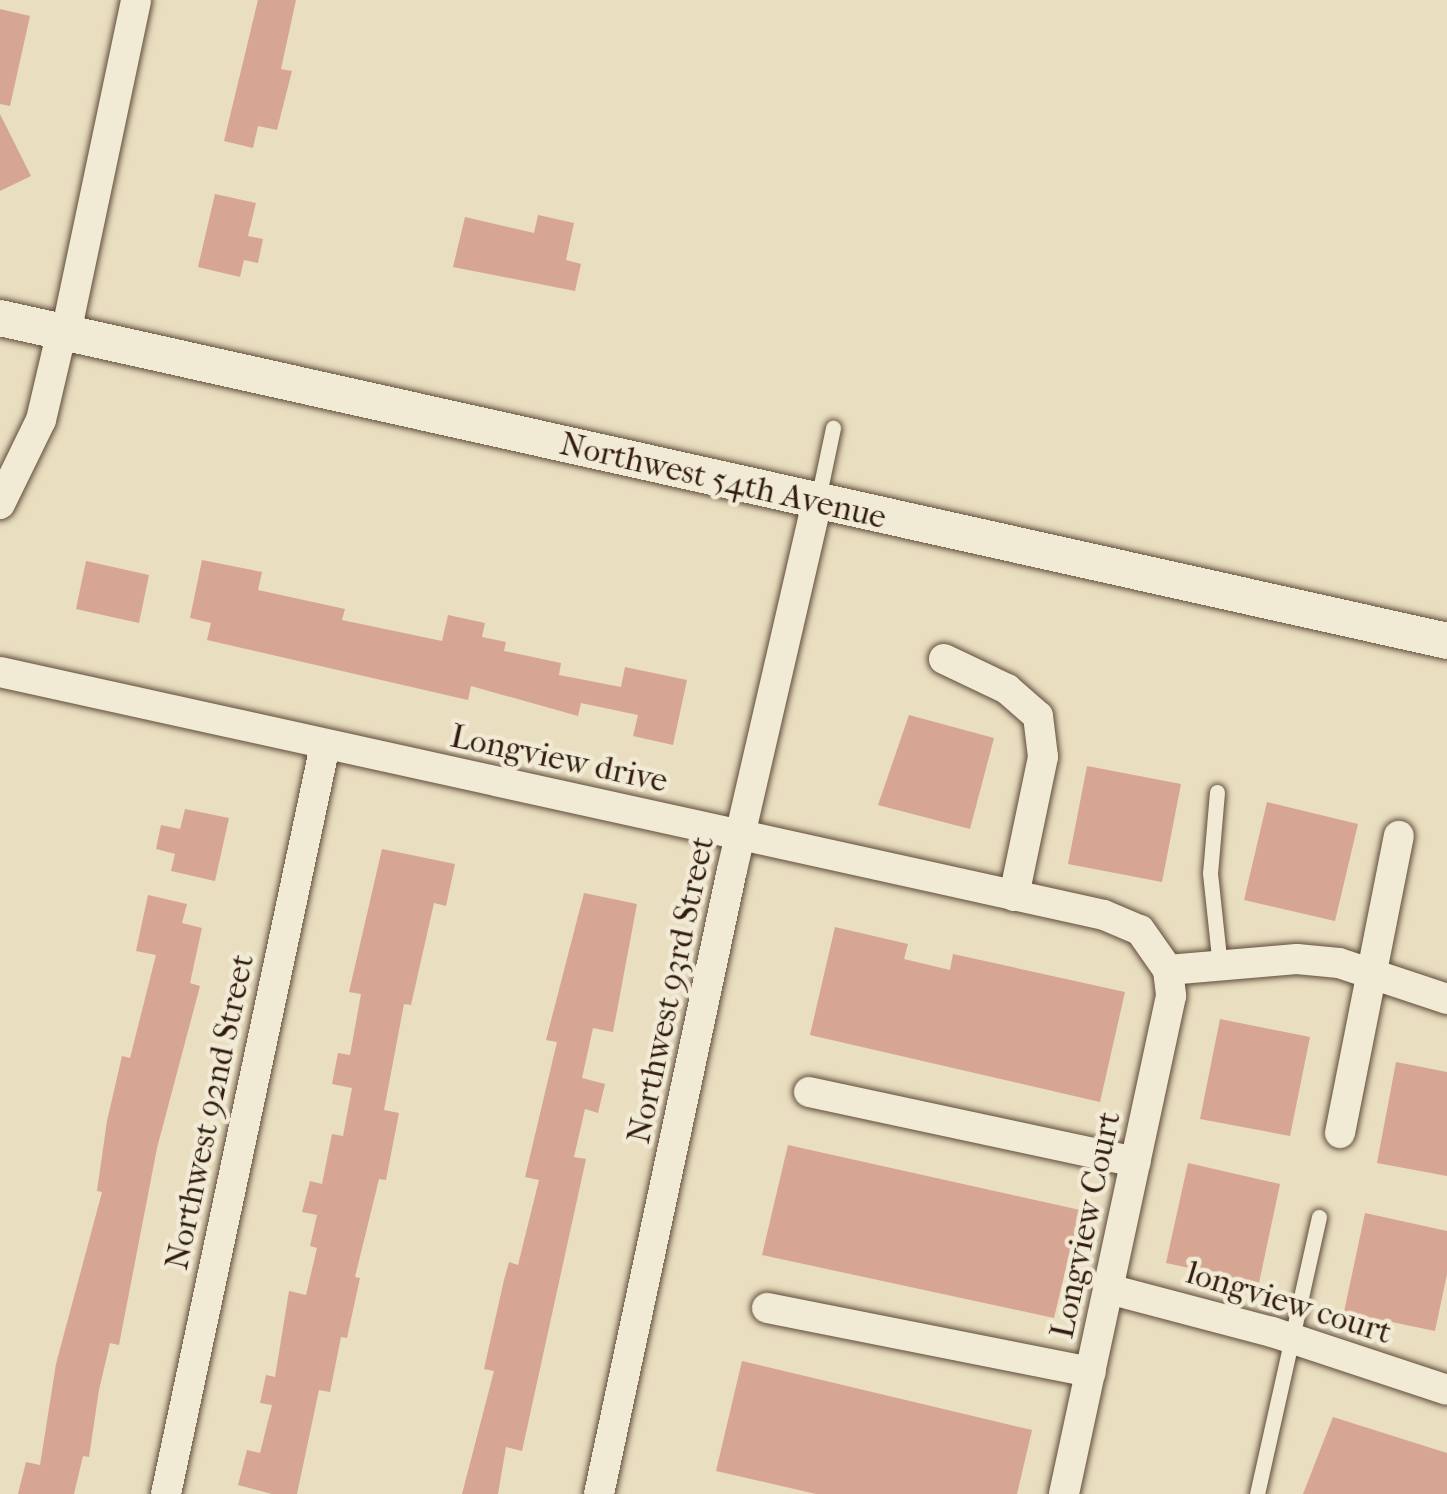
<!DOCTYPE html>
<html>
<head>
<meta charset="utf-8">
<style>
  body { margin:0 }
  #map { position:relative; width:1447px; height:1494px; overflow:hidden; background:#e9debf; font-family:"IM FELL French Canon",serif }
  div>[style] { position:absolute }
  .building>* { inset:0; background:#d7a692 }
  .roads { filter:drop-shadow(0 0 3px #604c3c) drop-shadow(0 0 3px #604c3c) }
  .service>* { height:15px; margin:-7.5px; padding:0 7.5px; transform-origin:7.5px; border-radius:7.5px; background:#f1ead5 }
  .minor>* { height:30px; margin:-15px; padding:0 15px; transform-origin:15px; border-radius:15px; background:#f1ead5 }
  .tertiary>* { height:36px; margin:-18px; padding:0 18px; transform-origin:18px; border-radius:18px; background:#f1ead5 }
  span { translate:-50% -50%; white-space:nowrap; text-align:center; line-height:1.15; -webkit-text-stroke:9px #f1ead5; paint-order:stroke }
  .street-label { font-size:33px; color:#321b10 }
</style>
</head>
<body>
<div id="map">
  <div class="building">
    <i style="clip-path:polygon(258px 0,296px 0,281px 69px,292px 71px,277px 130px,258px 126px,253px 148px,224px 141px)"></i>
    <i style="clip-path:polygon(0 9px,30px 16px,10px 106px,0 104px)"></i>
    <i style="clip-path:polygon(0 114px,31px 176px,0 191px)"></i>
    <i style="clip-path:polygon(215px 194px,256px 203px,248px 236px,263px 239px,258px 263px,244px 260px,240px 277px,198px 267px)"></i>
    <i style="clip-path:polygon(538px 215px,574px 223px,566px 260px,581px 264px,575px 291px,453px 267px,465px 217px,534px 233px)"></i>
    <i style="clip-path:polygon(202px 560px,262px 572px,258px 590px,345px 609px,342px 620px,442px 641px,448px 615px,485px 623px,482px 637px,506px 642px,504px 651px,561px 663px,559px 675px,621px 687px,625px 667px,687px 680px,673px 745px,633px 736px,638px 715px,581px 703px,578px 716px,471px 686px,468px 700px,207px 640px,211px 623px,190px 618px)"></i>
    <i style="clip-path:polygon(86px 561px,149px 575px,139px 623px,76px 609px)"></i>
    <i style="clip-path:polygon(909px 715px,994px 738px,970px 829px,878px 805px)"></i>
    <i style="clip-path:polygon(1087px 766px,1181px 784px,1162px 882px,1068px 864px)"></i>
    <i style="clip-path:polygon(1267px 802px,1358px 824px,1335px 921px,1244px 900px)"></i>
    <i style="clip-path:polygon(185px 809px,229px 818px,215px 881px,171px 871px,175px 854px,156px 849px,161px 825px,180px 829px)"></i>
    <i style="clip-path:polygon(382px 849px,455px 864px,446px 906px,434px 903px,411px 1005px,404px 1004px,384px 1110px,399px 1113px,386px 1180px,379px 1179px,355px 1277px,360px 1278px,347px 1338px,341px 1337px,330px 1392px,319px 1390px,297px 1494px,272px 1494px,238px 1485px,247px 1450px,260px 1453px,272px 1405px,260px 1403px,266px 1375px,275px 1377px,289px 1291px,306px 1295px,317px 1248px,310px 1246px,317px 1215px,302px 1212px,310px 1181px,322px 1184px,332px 1134px,343px 1136px,352px 1088px,332px 1084px,338px 1053px,350px 1055px,361px 994px,349px 992px)"></i>
    <i style="clip-path:polygon(584px 893px,637px 904px,613px 1032px,593px 1028px,582px 1078px,605px 1084px,598px 1113px,585px 1109px,574px 1157px,586px 1159px,522px 1451px,506px 1447px,498px 1494px,462px 1494px,494px 1371px,484px 1369px,504px 1280px,509px 1262px,518px 1265px,539px 1180px,525px 1177px,557px 1042px,546px 1040px)"></i>
    <i style="clip-path:polygon(148px 895px,187px 904px,182px 923px,202px 928px,190px 983px,200px 986px,157px 1148px,119px 1345px,110px 1343px,99px 1390px,89px 1457px,83px 1456px,74px 1494px,18px 1494px,26px 1462px,40px 1465px,56px 1364px,102px 1192px,97px 1191px,107px 1121px,122px 1056px,130px 1058px,156px 955px,136px 951px)"></i>
    <i style="clip-path:polygon(835px 927px,908px 944px,904px 959px,950px 970px,953px 954px,1125px 992px,1100px 1102px,810px 1035px)"></i>
    <i style="clip-path:polygon(1220px 1019px,1310px 1037px,1290px 1136px,1200px 1119px)"></i>
    <i style="clip-path:polygon(1396px 1062px,1447px 1072px,1447px 1176px,1377px 1163px)"></i>
    <i style="clip-path:polygon(788px 1145px,1080px 1210px,1054px 1318px,762px 1255px)"></i>
    <i style="clip-path:polygon(1188px 1163px,1280px 1184px,1259px 1283px,1166px 1263px)"></i>
    <i style="clip-path:polygon(1365px 1213px,1447px 1231px,1447px 1274px,1435px 1331px,1344px 1312px)"></i>
    <i style="clip-path:polygon(742px 1361px,1032px 1430px,1017px 1494px,816px 1494px,716px 1471px)"></i>
    <i style="clip-path:polygon(1333px 1417px,1447px 1453px,1447px 1494px,1303px 1494px)"></i>
  </div>
  <div class="roads">
    <div class="service">
      <i style="left:818px;top:499px;width:73px;rotate:-78.1deg"></i>
      <i style="left:1217px;top:792px;width:81px;rotate:94.9deg"></i>
      <i style="left:1210px;top:873px;width:94px;rotate:83.9deg"></i>
      <i style="left:1257px;top:1494px;width:284px;rotate:-77.4deg"></i>
    </div>
    <div class="minor">
      <i style="left:0;top:504px;width:93px;rotate:-64deg"></i>
      <i style="left:41px;top:420px;width:79px;rotate:-76.8deg"></i>
      <i style="left:59px;top:343px;width:12px;rotate:-55deg"></i>
      <i style="left:66px;top:333px;width:340px;rotate:-78.1deg"></i>
      <i style="left:944px;top:659px;width:70px;rotate:25.5deg"></i>
      <i style="left:1007px;top:689px;width:41px;rotate:41.1deg"></i>
      <i style="left:1038px;top:716px;width:41px;rotate:83deg"></i>
      <i style="left:1043px;top:757px;width:142px;rotate:101.8deg"></i>
      <i style="left:0;top:672px;width:1130px;rotate:12.41deg"></i>
      <i style="left:1104px;top:915px;width:39px;rotate:23deg"></i>
      <i style="left:1140px;top:930px;width:49px;rotate:55deg"></i>
      <i style="left:1168px;top:970px;width:26px;rotate:83deg"></i>
      <i style="left:1171px;top:996px;width:509px;rotate:102.13deg"></i>
      <i style="left:1168px;top:970px;width:129px;rotate:-4.9deg"></i>
      <i style="left:1297px;top:959px;width:42px;rotate:5.4deg"></i>
      <i style="left:1339px;top:963px;width:114px;rotate:18.4deg"></i>
      <i style="left:809px;top:1092px;width:334px;rotate:12.1deg"></i>
      <i style="left:1340px;top:1133px;width:303px;rotate:-78.8deg"></i>
      <i style="left:1109px;top:1289px;width:169px;rotate:14.8deg"></i>
      <i style="left:1272px;top:1332px;width:184px;rotate:18.3deg"></i>
      <i style="left:767px;top:1308px;width:330px;rotate:11.2deg"></i>
      <i style="left:166px;top:1494px;width:766px;rotate:-78.01deg"></i>
      <i style="left:599px;top:1494px;width:638px;rotate:-77.97deg"></i>
      <i style="left:732px;top:870px;width:378px;rotate:-77deg"></i>
    </div>
    <div class="tertiary">
      <i style="left:0;top:318px;width:1483px;rotate:12.58deg"></i>
    </div>
  </div>
  <div class="street-label">
    <span style="left:723px;top:481px;rotate:13deg">Northwest 54th Avenue</span>
    <span style="left:559px;top:759px;rotate:12deg">Longview drive</span>
    <span style="left:671px;top:990px;rotate:-78deg">Northwest 93rd Street</span>
    <span style="left:210px;top:1112px;rotate:-78deg">Northwest 92nd Street</span>
    <span style="left:1086px;top:1225px;rotate:-78deg">Longview Court</span>
    <span style="left:1289px;top:1303px;rotate:17deg">longview court</span>
  </div>
</div>
</body>
</html>
